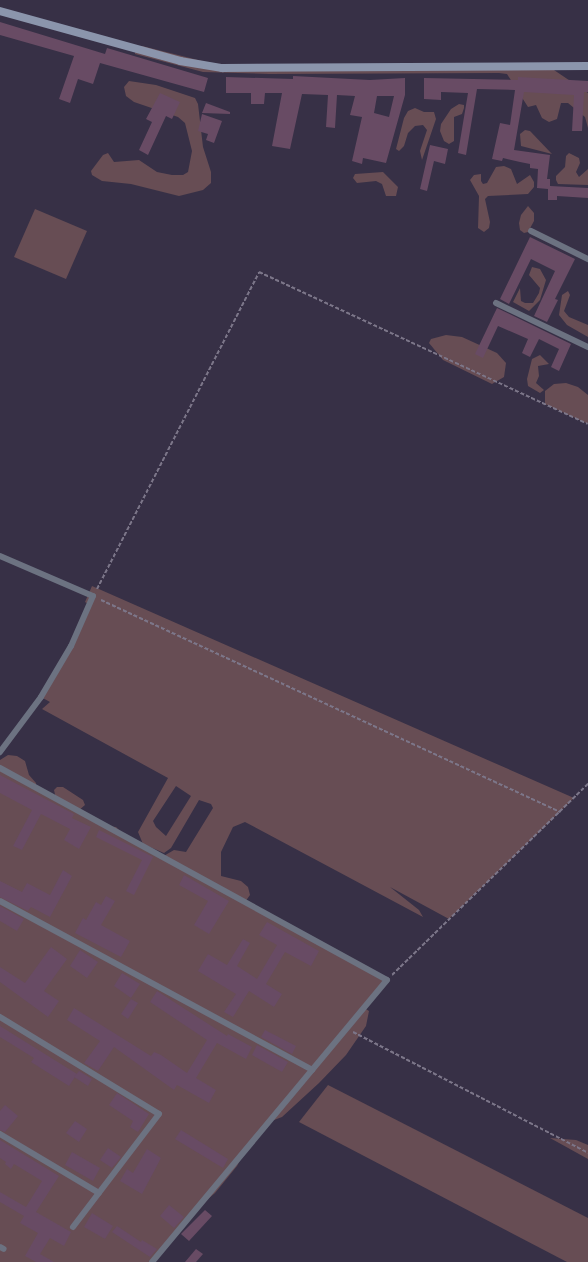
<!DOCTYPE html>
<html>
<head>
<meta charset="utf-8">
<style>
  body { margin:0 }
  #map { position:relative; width:588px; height:1262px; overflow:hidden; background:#373046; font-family:Commissioner,sans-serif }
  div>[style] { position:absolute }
  .green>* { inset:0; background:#674d54 }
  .building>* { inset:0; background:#684b64 }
  .path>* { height:2px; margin-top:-1px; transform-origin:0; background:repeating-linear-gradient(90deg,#7c7689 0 4px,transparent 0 6px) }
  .service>* { height:6px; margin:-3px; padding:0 3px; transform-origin:3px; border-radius:3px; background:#6c7281 }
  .secondary>* { height:8px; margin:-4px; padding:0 4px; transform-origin:4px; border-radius:4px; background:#8b95ac }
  span { translate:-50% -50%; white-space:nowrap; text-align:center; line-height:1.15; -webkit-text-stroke:3.5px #2d263c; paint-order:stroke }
</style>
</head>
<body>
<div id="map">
  <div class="green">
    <i style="clip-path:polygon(142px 46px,218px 65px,526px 65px,554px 70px,588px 93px,588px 128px,585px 117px,568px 103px,561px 103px,557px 119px,549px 122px,542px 118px,536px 105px,528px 107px,507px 74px,499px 73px,269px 74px,203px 72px,135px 54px,135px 48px)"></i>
    <i style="clip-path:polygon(129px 81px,156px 85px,195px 98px,198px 104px,203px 147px,211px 172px,211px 183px,203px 190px,179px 196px,131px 184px,102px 181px,92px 175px,91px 171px,103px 155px,108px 153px,114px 162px,139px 160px,157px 172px,172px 175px,183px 175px,188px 172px,192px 151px,185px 123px,178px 117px,134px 102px,126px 96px,124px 87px)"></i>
    <i style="clip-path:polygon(459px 104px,464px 105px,464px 108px,462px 114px,454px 117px,454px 141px,449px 144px,444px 141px,440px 131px,441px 124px,451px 109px)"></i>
    <i style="clip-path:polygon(415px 108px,424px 112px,434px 112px,436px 119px,422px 160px,420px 151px,427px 130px,423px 125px,415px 126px,408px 133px,404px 146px,399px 151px,396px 149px,404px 118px,408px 111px)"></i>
    <i style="clip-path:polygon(525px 130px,530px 131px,552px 154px,521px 146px,520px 134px)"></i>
    <i style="clip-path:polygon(569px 153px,579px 158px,580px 163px,576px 172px,579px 177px,588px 169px,588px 185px,558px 184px,556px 180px,556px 176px,565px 167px,566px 156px)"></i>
    <i style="clip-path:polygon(504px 166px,511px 169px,517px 184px,530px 175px,534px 182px,534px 187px,528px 194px,488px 196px,485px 199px,490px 222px,489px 228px,484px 232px,478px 228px,479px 196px,470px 180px,474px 175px,481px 174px,481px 181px,483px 184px,487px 183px,496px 167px)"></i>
    <i style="clip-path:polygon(383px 172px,398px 187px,396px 196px,386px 196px,382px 184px,376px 181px,357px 183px,353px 178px,355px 174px)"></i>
    <i style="clip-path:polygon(528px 206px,534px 213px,534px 221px,528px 232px,524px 233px,520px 230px,519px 223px,521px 215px)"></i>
    <i style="clip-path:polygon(35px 209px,87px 231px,66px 279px,14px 257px)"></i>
    <i style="clip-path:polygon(532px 267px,540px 269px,546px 280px,540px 300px,529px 311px,513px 302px,520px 288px,521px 301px,525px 303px,533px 303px,539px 293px,540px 288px,529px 275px)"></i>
    <i style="clip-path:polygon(568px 291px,570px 295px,564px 311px,569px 317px,588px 325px,588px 337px,567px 325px,559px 315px,562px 295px)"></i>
    <i style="clip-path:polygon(446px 335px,462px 337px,497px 353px,506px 363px,504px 377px,492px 384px,443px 360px,429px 343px,431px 339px)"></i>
    <i style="clip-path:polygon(540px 355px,549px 364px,538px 366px,539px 376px,536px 383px,544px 390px,540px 393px,528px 386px,527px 379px,532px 359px)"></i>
    <i style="clip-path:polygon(566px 383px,578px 387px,588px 395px,588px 424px,545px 404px,545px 391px,554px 384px)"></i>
    <i style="clip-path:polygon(evenodd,92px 586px,574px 798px,449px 919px,390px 887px,419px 910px,423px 917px,245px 822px,233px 827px,221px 852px,221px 876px,241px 881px,248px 887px,250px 895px,245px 902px,387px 980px,364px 1008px,369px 1011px,366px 1026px,346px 1055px,319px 1083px,282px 1117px,274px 1120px,272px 1118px,245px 1150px,237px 1166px,215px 1193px,195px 1210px,152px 1262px,0 1262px,0 760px,8px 755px,17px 756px,25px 761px,29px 775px,36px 783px,36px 788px,56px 799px,54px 790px,57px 787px,63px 787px,83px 800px,85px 805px,78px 811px,105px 826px,116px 827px,127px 838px,162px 857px,174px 850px,186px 852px,213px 808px,211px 804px,199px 800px,171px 848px,164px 853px,143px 844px,138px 832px,168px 778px,42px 709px,50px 702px,41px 697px,71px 646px,90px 605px,85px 602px,92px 586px,176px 786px,191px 796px,166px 836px,156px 827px,153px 821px,176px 786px)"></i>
    <i style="clip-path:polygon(328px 1085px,588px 1218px,588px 1262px,567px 1262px,299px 1122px)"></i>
    <i style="clip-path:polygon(550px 1138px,576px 1140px,588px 1145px,588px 1159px)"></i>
  </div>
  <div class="building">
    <i style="clip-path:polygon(0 22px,105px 54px,107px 48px,208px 78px,204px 92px,100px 63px,93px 84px,78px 79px,70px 103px,59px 99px,74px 56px,0 35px)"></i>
    <i style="clip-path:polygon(evenodd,293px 76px,370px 80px,405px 78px,405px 95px,386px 163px,363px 158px,362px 164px,352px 161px,362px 117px,350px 115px,355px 96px,337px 95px,335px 128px,326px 127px,328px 95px,302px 94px,290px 149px,272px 146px,282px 93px,265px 93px,264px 104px,251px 104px,251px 93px,226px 93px,226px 77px,293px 79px,293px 76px,377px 96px,394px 96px,389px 117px,374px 113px,377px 96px)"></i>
    <i style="clip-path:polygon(518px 77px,588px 81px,588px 92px,584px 92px,582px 131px,572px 131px,574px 95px,524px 92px,514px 150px,550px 155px,547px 179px,550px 179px,550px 186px,588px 188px,588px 198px,557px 196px,557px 200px,548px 200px,548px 189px,537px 188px,538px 169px,530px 168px,530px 164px,520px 162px,503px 158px,502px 161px,492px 159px,500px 123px,510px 125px,515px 90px,477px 89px,466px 155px,458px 153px,468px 93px,441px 92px,441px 100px,424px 99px,424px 78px,518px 80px)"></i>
    <i style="clip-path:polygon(160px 93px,180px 102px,172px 119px,166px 116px,148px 155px,139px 150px,152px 122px,146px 119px)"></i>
    <i style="clip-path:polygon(206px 103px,230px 112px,230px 114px,202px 113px)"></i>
    <i style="clip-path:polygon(202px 114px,222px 121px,214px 143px,206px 140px,208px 134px,198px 131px)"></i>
    <i style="clip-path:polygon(430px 145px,448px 149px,445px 164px,434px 161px,427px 191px,420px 189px)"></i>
    <i style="clip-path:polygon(530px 237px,575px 259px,555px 299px,558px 300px,547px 322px,534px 316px,555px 271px,531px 259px,509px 304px,500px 299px)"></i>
    <i style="clip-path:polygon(497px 308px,571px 344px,559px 371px,551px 367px,559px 349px,539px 339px,530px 357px,522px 353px,528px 339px,498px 326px,483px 358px,475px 354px)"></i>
    <i style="clip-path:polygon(0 775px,74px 814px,72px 818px,91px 827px,79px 849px,64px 840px,70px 829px,41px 814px,22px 850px,13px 846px,32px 810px,0 793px)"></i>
    <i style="clip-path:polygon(99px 830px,153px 857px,134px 895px,126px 891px,142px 860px,96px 837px)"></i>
    <i style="clip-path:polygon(63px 870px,72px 876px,50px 917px,31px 907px,28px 911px,0 897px,0 881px,22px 892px,27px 883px,50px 895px)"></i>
    <i style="clip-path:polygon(184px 875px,229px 901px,209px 934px,194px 925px,208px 901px,179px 885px)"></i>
    <i style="clip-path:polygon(106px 896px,115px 901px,101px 925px,130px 941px,121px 957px,75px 933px,83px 918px,86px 920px,96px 902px,101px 905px)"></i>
    <i style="clip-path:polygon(0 906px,24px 919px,17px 931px,0 921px)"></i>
    <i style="clip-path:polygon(267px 922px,319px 951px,311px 966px,285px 952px,266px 984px,282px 994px,274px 1007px,249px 991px,233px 1017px,224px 1012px,236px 994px,198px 971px,208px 954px,227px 965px,243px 939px,250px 943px,237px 966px,257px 979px,277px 945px,259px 935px)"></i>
    <i style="clip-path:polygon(51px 947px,67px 959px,44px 991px,59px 1001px,48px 1017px,0 982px,0 967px,25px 983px)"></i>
    <i style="clip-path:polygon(80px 950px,98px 962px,87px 978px,70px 966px)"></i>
    <i style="clip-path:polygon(122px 973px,140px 984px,131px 998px,114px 986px)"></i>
    <i style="clip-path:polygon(157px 991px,227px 1036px,228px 1034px,252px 1047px,246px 1059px,217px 1043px,196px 1078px,216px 1090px,209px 1103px,177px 1085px,174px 1090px,114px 1047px,98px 1071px,84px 1063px,100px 1041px,67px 1020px,74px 1008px,151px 1056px,154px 1052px,161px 1055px,187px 1073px,207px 1040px,150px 1002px)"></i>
    <i style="clip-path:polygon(131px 999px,138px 1003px,128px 1019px,121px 1014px)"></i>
    <i style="clip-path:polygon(0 1026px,77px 1074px,69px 1086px,31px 1062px,34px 1058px,0 1037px)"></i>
    <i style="clip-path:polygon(265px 1030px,296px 1046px,292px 1054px,261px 1037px)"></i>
    <i style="clip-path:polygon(257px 1045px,288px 1062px,282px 1072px,252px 1055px)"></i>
    <i style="clip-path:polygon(79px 1071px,92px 1079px,88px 1086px,74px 1077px)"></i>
    <i style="clip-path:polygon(117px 1093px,149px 1114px,138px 1132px,130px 1127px,133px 1121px,109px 1105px)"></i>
    <i style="clip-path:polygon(5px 1105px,18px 1116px,5px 1132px,0 1130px,0 1111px)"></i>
    <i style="clip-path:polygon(75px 1121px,87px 1129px,79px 1142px,66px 1133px)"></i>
    <i style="clip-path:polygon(181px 1130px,228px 1159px,223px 1168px,175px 1139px)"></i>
    <i style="clip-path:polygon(0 1140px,59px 1176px,36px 1212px,71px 1232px,64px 1246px,50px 1238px,40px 1254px,54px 1262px,36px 1262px,25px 1256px,38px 1233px,20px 1223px,24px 1216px,0 1202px,0 1192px,26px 1207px,42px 1181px,14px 1164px,11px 1169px,5px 1164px,6px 1162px,0 1158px)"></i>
    <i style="clip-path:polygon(108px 1148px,121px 1157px,112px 1168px,100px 1160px)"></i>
    <i style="clip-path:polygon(147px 1149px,161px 1158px,142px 1194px,120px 1181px,127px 1169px,133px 1173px)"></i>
    <i style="clip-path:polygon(72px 1152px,100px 1168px,93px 1181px,65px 1165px)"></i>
    <i style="clip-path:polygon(169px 1205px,184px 1217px,174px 1228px,160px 1216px)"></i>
    <i style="clip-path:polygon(205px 1210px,212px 1216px,189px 1241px,181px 1234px)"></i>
    <i style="clip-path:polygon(92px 1213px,113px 1226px,105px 1239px,84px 1227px)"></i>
    <i style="clip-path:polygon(117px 1226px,141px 1242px,142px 1240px,157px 1249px,150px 1257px,112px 1232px)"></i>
    <i style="clip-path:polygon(196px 1249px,203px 1254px,196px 1262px,185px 1262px)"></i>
  </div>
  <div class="path">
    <i style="left:97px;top:589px;width:356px;rotate:-62.9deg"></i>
    <i style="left:259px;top:272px;width:362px;rotate:24.8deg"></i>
    <i style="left:101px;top:600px;width:506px;rotate:24.79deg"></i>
    <i style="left:392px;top:975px;width:274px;rotate:-44.3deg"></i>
    <i style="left:353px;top:1032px;width:264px;rotate:27.2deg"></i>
  </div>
  <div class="service">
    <i style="left:531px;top:231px;width:64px;rotate:26.2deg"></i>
    <i style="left:496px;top:303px;width:102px;rotate:25.6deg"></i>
    <i style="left:0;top:556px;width:101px;rotate:23.3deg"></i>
    <i style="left:93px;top:596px;width:55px;rotate:113.7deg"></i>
    <i style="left:71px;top:646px;width:59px;rotate:120.5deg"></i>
    <i style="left:41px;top:697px;width:69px;rotate:126.7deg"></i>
    <i style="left:0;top:768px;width:441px;rotate:28.7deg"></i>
    <i style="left:387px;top:980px;width:367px;rotate:129.8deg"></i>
    <i style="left:0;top:901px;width:355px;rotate:28.4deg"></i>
    <i style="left:0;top:1017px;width:186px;rotate:31.4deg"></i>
    <i style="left:159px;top:1114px;width:142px;rotate:127.3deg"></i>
    <i style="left:0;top:1134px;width:115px;rotate:30.8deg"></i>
    <i style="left:0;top:1247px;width:4px;rotate:27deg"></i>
  </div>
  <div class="secondary">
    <i style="left:0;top:11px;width:187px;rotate:15.5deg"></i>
    <i style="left:180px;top:61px;width:43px;rotate:9.5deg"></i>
    <i style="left:222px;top:68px;width:366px;rotate:-0.3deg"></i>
  </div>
</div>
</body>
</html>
